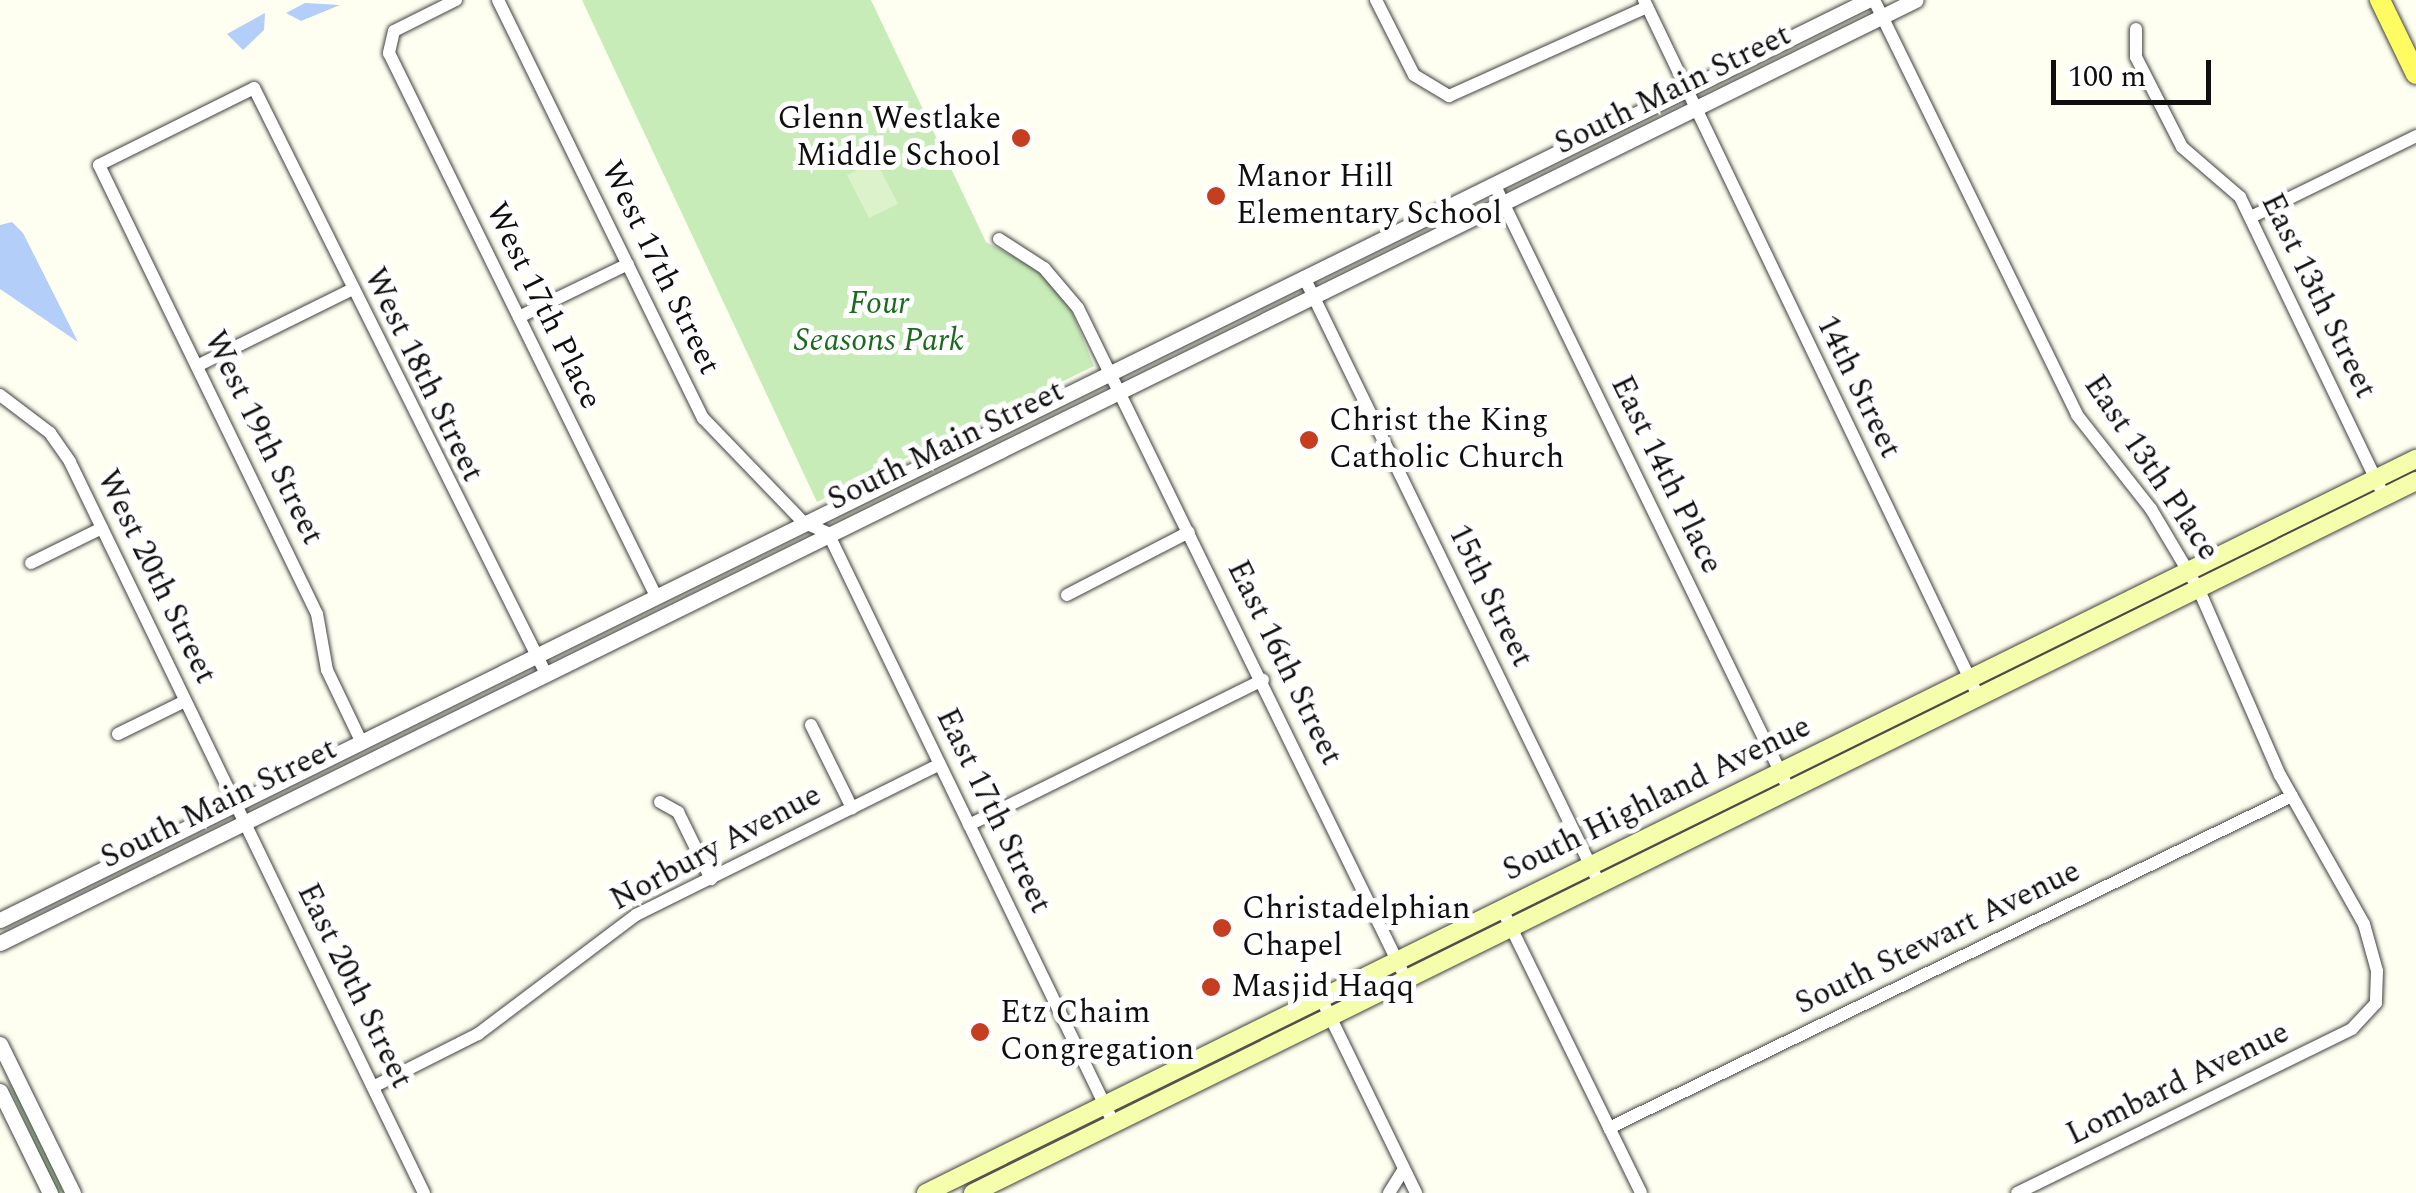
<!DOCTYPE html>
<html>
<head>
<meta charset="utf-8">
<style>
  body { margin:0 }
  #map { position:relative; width:2416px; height:1193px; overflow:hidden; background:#fefff0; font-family:Spectral,serif }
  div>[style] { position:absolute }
  .green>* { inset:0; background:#c7ecb8 }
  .pitch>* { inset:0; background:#dbf2ca }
  .water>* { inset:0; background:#b2cef9 }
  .roads { filter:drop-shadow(0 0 2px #424242) drop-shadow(0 0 2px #424242) }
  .minor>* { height:12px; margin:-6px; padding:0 6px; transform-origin:6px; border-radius:6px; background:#fff }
  .tertiary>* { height:15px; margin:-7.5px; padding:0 7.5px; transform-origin:7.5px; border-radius:7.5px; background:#fff }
  .secondary>* { height:18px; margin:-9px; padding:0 9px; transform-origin:9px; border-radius:9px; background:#f5ffab }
  .primary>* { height:20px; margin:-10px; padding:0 10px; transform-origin:10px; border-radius:10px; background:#fefc61 }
  .dots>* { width:28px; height:28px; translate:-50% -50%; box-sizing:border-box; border:5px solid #fff; border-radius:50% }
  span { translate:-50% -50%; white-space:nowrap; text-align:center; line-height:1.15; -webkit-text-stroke:10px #fff; paint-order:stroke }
  .street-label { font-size:32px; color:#0f0f0f }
  .poi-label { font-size:32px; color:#0f0f0f }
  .right { translate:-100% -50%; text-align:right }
  .left { translate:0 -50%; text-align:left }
  .park-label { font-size:32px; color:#1b6a1d; font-style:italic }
  .scale { position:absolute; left:2051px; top:60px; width:160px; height:45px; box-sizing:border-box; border:5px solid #0f0f0f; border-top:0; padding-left:12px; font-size:30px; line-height:35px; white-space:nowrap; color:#0f0f0f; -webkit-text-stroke:8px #fff; paint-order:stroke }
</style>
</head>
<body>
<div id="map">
  <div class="green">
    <i style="clip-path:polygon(582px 0,871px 0,986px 242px,1037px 269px,1067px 300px,1094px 366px,817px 502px)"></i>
    <i style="clip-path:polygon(3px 1072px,21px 1102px,66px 1193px,57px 1193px)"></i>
  </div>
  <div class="pitch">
    <i style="clip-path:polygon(876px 161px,898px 204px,869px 218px,847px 175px)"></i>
  </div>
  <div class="water">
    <i style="clip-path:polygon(305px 3px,340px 5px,301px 21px,286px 13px)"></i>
    <i style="clip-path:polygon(265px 13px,264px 30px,243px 50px,227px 34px)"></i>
    <i style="clip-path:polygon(12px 222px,23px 233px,78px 342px,0 289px,0 225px)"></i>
  </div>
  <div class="roads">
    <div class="minor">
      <i style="left:456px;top:0;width:69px;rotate:153.4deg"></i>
      <i style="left:394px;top:31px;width:23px;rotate:103deg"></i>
      <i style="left:389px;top:53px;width:605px;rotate:63.82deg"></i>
      <i style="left:498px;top:0;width:466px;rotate:63.9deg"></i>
      <i style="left:703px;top:418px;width:144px;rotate:46.1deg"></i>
      <i style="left:803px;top:522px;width:27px;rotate:24deg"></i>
      <i style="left:828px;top:533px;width:657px;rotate:64.18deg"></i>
      <i style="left:1376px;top:0;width:84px;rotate:63.1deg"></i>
      <i style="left:1414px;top:75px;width:41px;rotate:31deg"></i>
      <i style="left:1449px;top:96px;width:217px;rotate:-24.2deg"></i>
      <i style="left:1644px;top:0;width:772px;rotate:64.36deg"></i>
      <i style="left:1874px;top:0;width:462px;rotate:63.9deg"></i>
      <i style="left:2077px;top:415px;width:120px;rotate:51.8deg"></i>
      <i style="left:2151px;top:509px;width:94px;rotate:59.3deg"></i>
      <i style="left:2199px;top:590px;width:202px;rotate:66.4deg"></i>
      <i style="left:2280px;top:775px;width:171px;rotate:60.6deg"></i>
      <i style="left:2364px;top:924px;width:49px;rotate:74.5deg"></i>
      <i style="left:2377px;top:971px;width:32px;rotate:92deg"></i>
      <i style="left:2376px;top:1003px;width:35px;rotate:133deg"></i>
      <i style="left:2352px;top:1029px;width:373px;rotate:153.9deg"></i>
      <i style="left:2136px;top:29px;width:28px;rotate:90deg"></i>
      <i style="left:2136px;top:57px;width:101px;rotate:62.9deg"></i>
      <i style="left:2182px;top:147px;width:77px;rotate:40.8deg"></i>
      <i style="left:2240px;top:197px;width:332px;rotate:64.3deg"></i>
      <i style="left:1494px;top:184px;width:674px;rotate:64.04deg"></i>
      <i style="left:2251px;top:217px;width:184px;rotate:-26.1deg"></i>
      <i style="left:999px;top:239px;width:54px;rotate:32.8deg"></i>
      <i style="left:1044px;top:268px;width:52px;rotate:49.6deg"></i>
      <i style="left:1078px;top:308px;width:747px;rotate:63.95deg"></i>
      <i style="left:1304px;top:277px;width:676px;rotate:64.04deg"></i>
      <i style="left:519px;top:317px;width:121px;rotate:-25.9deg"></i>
      <i style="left:197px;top:366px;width:172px;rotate:-26.3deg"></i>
      <i style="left:0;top:395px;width:63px;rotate:37.2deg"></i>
      <i style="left:50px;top:433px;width:35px;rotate:55deg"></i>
      <i style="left:70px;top:462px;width:812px;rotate:64.16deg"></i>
      <i style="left:31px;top:563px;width:79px;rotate:-26.2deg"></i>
      <i style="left:1067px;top:595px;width:137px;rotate:-27.3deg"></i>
      <i style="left:811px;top:725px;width:93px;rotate:63.7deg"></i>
      <i style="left:118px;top:734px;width:75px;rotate:-26.2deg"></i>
      <i style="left:361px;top:741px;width:79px;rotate:-115.6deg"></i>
      <i style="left:327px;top:670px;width:57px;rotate:-100.1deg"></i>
      <i style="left:317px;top:614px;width:499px;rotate:-115.9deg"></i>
      <i style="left:99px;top:165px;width:173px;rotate:-26.4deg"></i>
      <i style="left:254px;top:88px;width:655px;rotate:63.51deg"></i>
      <i style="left:660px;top:802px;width:21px;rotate:29deg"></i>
      <i style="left:678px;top:812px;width:75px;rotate:63.8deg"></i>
      <i style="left:969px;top:825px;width:328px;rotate:-26.3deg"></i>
      <i style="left:1502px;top:909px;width:316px;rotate:63.9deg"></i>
      <i style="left:1321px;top:998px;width:217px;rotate:64deg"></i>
      <i style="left:373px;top:1087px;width:118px;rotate:-26.8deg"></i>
      <i style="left:478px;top:1034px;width:198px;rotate:-37deg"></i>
      <i style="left:636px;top:915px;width:339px;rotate:-26.4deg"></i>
      <i style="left:1609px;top:1128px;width:759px;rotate:-25.92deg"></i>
      <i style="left:1389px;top:1193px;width:28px;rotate:-58deg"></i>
    </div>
    <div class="tertiary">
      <i style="left:0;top:920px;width:2082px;rotate:-26.22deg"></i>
      <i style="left:0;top:943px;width:2135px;rotate:-26.21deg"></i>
      <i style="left:0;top:1044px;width:166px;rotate:63.9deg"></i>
      <i style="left:0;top:1091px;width:114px;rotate:63.9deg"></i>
    </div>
    <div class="secondary">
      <i style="left:926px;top:1193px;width:1661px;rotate:-26.23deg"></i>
      <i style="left:973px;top:1193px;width:1609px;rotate:-26.26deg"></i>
    </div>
    <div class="primary">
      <i style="left:2380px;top:0;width:82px;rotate:64.1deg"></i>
    </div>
  </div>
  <div class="dots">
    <i style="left:1021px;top:138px;background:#c63e20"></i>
    <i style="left:1216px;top:196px;background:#c63e20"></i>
    <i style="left:1309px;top:440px;background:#c63e20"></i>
    <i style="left:1222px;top:928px;background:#c63e20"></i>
    <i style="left:1211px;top:987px;background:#c63e20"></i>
    <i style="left:980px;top:1032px;background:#c63e20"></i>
  </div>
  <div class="street-label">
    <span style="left:1673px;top:90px;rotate:-26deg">South Main Street</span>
    <span style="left:660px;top:268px;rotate:64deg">West 17th Street</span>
    <span style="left:2318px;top:296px;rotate:64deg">East 13th Street</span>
    <span style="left:543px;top:306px;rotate:64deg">West 17th Place</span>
    <span style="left:423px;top:375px;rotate:64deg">West 18th Street</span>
    <span style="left:1858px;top:387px;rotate:64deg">14th Street</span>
    <span style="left:263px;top:438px;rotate:64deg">West 19th Street</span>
    <span style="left:946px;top:446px;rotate:-26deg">South Main Street</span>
    <span style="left:2151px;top:468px;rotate:56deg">East 13th Place</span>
    <span style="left:1666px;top:475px;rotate:64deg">East 14th Place</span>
    <span style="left:156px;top:577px;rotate:64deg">West 20th Street</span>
    <span style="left:1490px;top:596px;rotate:64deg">15th Street</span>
    <span style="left:1284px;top:663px;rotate:64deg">East 16th Street</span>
    <span style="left:1657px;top:799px;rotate:-26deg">South Highland Avenue</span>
    <span style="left:219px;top:804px;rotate:-26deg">South Main Street</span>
    <span style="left:993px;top:811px;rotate:64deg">East 17th Street</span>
    <span style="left:716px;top:848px;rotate:-28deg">Norbury Avenue</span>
    <span style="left:1938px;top:938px;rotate:-26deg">South Stewart Avenue</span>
    <span style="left:354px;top:986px;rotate:64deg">East 20th Street</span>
    <span style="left:2178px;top:1084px;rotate:-26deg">Lombard Avenue</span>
  </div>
  <div class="poi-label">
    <span class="right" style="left:1001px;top:138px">Glenn Westlake<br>Middle School</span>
    <span class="left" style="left:1236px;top:196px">Manor Hill<br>Elementary School</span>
    <span class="left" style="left:1329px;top:440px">Christ the King<br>Catholic Church</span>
    <span class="left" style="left:1242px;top:928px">Christadelphian<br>Chapel</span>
    <span class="left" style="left:1231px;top:987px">Masjid Haqq</span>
    <span class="left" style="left:1000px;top:1032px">Etz Chaim<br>Congregation</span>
  </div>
  <div class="park-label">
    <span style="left:879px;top:323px">Four<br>Seasons Park</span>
  </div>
  <div class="scale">100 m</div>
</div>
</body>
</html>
